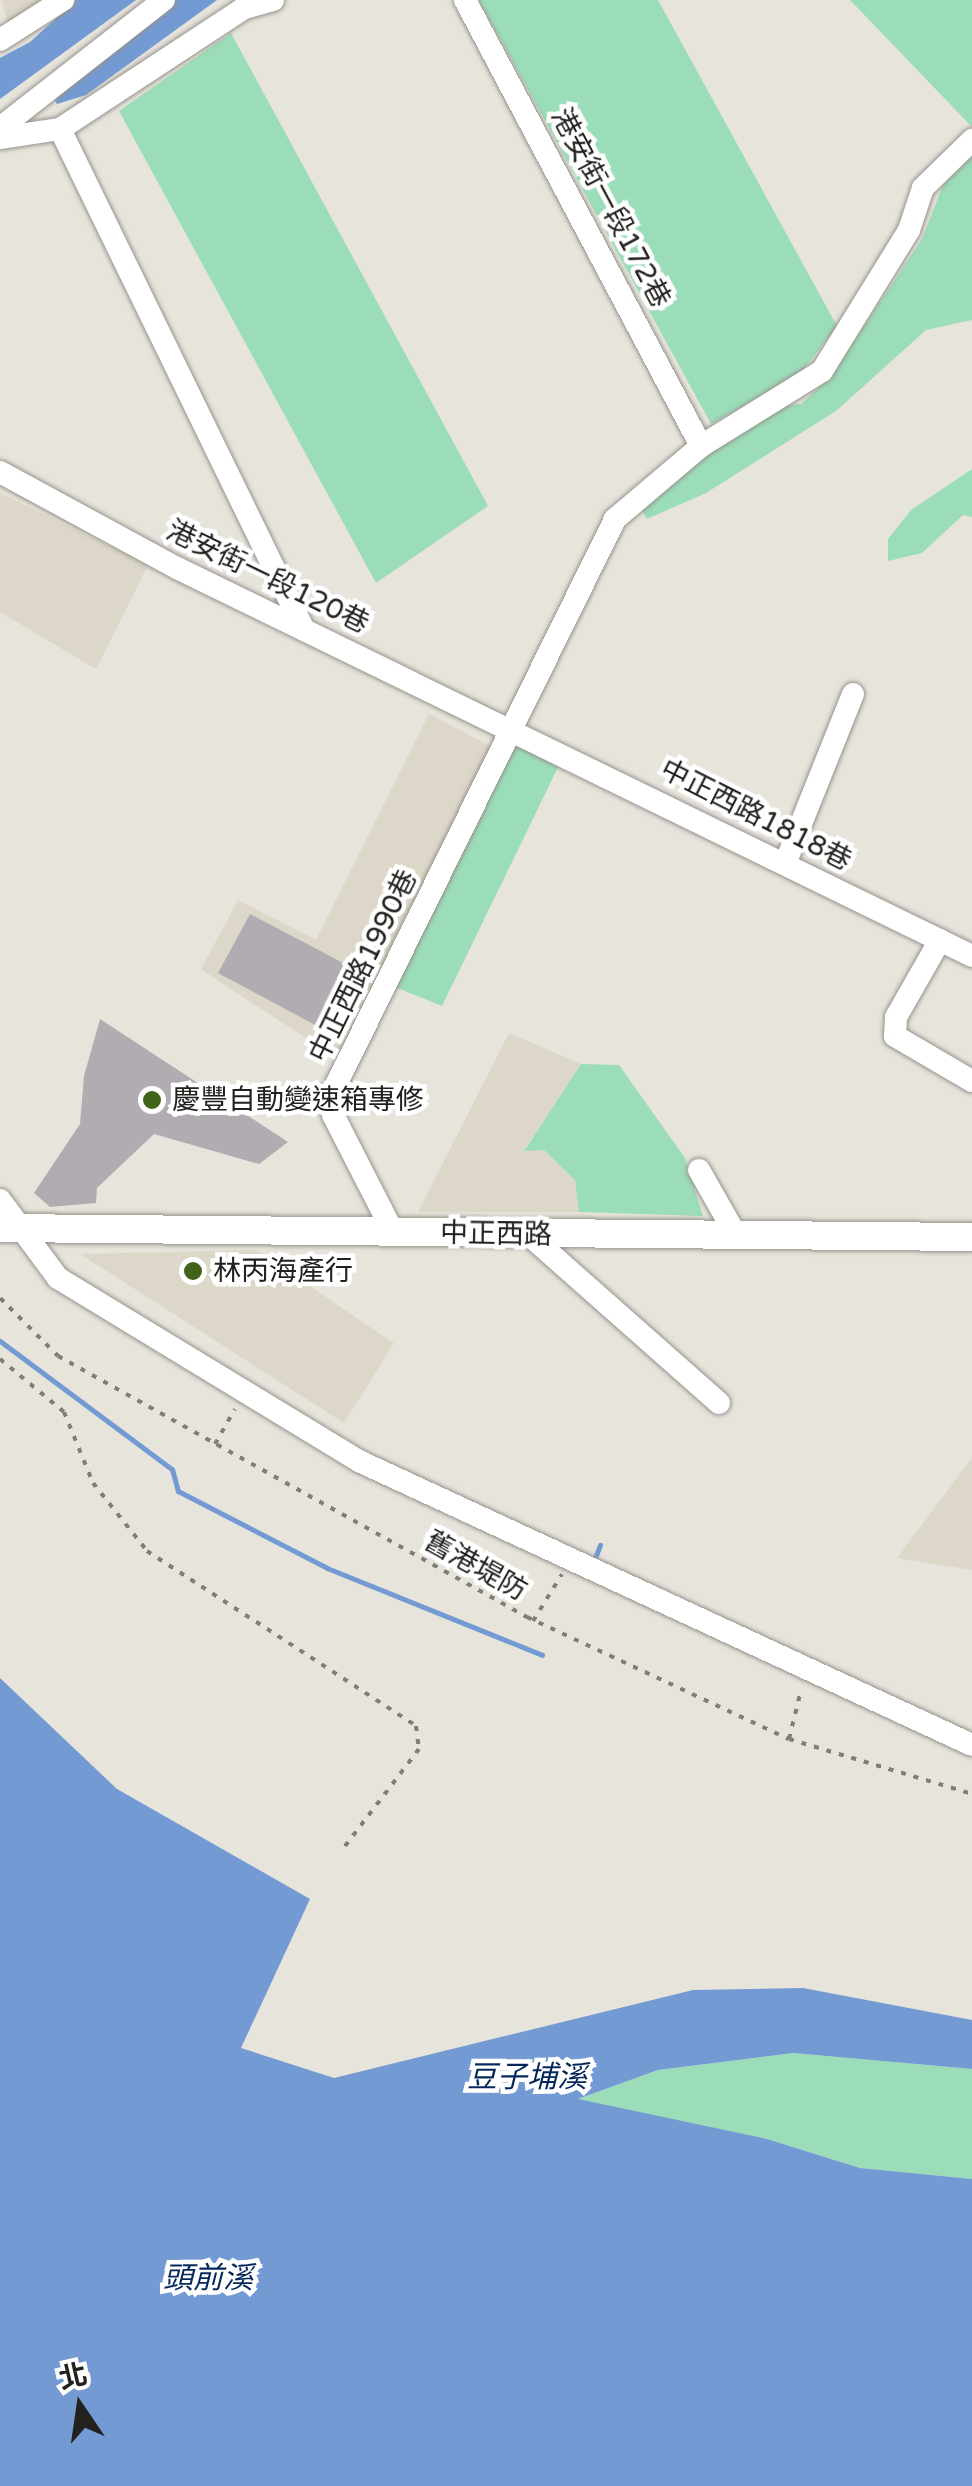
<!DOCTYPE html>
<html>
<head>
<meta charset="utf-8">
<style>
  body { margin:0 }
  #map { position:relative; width:972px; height:2486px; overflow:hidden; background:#e7e4dc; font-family:"Varela Round","Noto Sans TC",sans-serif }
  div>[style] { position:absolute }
  .built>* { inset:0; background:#dcd7c9 }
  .green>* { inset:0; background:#9cddb9 }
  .water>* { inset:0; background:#749ad4 }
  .stream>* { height:5px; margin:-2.5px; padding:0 2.5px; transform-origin:2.5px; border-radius:2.5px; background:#749ad4 }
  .building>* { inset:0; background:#b1acb2 }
  .path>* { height:4px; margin-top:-2px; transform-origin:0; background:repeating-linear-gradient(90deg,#807e78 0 5px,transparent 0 13px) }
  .roads { filter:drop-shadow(0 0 2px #96938c) drop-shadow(0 0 2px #96938c) }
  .minor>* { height:22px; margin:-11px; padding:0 11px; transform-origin:11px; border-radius:11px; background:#fff }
  .major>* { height:28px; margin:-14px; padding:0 14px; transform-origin:14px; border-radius:14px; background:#fff }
  .dots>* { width:28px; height:28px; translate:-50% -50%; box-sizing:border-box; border:5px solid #fff; border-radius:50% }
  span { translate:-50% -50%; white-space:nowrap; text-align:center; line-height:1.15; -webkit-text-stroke:9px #fff; paint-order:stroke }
  .street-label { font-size:28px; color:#22211e }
  .poi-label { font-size:28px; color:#22211e }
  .left { translate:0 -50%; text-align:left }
  .water-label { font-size:30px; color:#04275b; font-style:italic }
  .north { position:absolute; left:30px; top:2356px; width:100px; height:100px; -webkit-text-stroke:8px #fff; paint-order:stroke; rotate:347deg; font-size:28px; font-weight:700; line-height:40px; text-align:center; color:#22211e }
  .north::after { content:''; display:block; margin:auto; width:35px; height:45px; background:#22211e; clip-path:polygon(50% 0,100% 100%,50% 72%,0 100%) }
</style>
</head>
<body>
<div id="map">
  <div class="built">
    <i style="clip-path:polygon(2px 0,51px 0,8px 26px)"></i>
    <i style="clip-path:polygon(0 493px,148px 565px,96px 669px,0 612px)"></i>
    <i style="clip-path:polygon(429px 714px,496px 749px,340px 1061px,201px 969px,238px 900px,316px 940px)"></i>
    <i style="clip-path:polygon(509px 1033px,581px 1064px,524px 1150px,544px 1150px,575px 1180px,579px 1212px,418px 1212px)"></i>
    <i style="clip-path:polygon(256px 1250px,394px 1343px,344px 1423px,80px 1254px)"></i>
    <i style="clip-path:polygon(972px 1458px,972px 1570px,897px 1558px)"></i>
  </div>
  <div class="green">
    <i style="clip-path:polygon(479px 0,658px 0,837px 326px,800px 374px,711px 424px)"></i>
    <i style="clip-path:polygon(850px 0,972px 0,972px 127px)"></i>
    <i style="clip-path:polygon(231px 33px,488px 506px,376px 583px,119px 111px)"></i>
    <i style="clip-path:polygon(972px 156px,972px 320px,926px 330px,836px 411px,706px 493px,647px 519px,638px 504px,772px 407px,801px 404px,832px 375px,922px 239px,943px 185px)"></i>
    <i style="clip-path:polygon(972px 469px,972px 517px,963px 515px,922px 553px,888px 561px,888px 539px,911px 510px)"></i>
    <i style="clip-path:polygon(516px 735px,562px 759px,442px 1006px,390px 985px)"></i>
    <i style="clip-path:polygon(581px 1064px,619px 1065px,685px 1158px,703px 1216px,579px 1212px,575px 1180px,544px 1150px,524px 1151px)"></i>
    <i style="clip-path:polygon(793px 2053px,972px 2069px,972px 2179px,860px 2168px,767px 2139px,576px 2100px,658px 2070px)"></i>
  </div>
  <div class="water">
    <i style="clip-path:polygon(76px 0,136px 0,0 99px,0 58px,30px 42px)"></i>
    <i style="clip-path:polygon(167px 0,217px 0,86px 95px,57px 104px,49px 90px)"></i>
    <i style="clip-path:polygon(0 1678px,117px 1789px,310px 1899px,241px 2048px,334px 2078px,693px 1990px,803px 1988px,972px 2020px,972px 2069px,793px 2053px,658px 2070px,578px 2099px,767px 2139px,860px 2168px,972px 2179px,972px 2486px,0 2486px)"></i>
  </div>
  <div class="stream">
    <i style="left:0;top:1341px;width:214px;rotate:36.7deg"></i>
    <i style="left:172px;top:1469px;width:23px;rotate:75deg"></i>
    <i style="left:178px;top:1491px;width:168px;rotate:27.3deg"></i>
    <i style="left:327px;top:1568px;width:232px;rotate:22deg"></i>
    <i style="left:595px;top:1558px;width:14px;rotate:-69deg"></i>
  </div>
  <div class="building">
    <i style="clip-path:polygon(250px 914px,364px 974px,332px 1034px,218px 973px)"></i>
    <i style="clip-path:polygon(100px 1019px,288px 1142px,259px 1164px,154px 1134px,97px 1188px,96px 1203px,50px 1207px,34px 1193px,80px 1124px,84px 1076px)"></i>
  </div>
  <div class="path">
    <i style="left:0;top:1298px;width:82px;rotate:45deg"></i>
    <i style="left:58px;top:1356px;width:537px;rotate:29.1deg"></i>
    <i style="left:527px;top:1617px;width:289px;rotate:25deg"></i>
    <i style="left:789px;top:1739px;width:191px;rotate:16.7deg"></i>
    <i style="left:0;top:1359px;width:83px;rotate:39.6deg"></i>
    <i style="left:64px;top:1412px;width:77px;rotate:67.8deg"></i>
    <i style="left:93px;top:1483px;width:87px;rotate:51.5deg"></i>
    <i style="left:147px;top:1551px;width:321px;rotate:33deg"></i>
    <i style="left:416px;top:1726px;width:23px;rotate:83deg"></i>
    <i style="left:419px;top:1749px;width:127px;rotate:127.3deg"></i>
    <i style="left:215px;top:1444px;width:40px;rotate:-60.3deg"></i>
    <i style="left:533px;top:1621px;width:55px;rotate:-58.3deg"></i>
    <i style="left:789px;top:1739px;width:50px;rotate:-76.2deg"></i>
  </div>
  <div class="roads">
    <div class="minor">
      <i style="left:465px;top:0;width:505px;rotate:62.11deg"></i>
      <i style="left:0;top:40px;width:75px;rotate:-32.4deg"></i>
      <i style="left:0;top:128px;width:208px;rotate:-38deg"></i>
      <i style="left:60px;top:129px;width:557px;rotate:64.03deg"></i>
      <i style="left:0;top:138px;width:61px;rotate:-8.5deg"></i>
      <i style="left:60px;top:129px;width:220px;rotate:-33.3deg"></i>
      <i style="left:244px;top:8px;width:30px;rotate:-15deg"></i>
      <i style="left:0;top:472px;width:201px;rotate:28.5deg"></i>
      <i style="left:177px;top:568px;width:885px;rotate:26.01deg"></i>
      <i style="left:785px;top:864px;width:183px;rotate:-68.2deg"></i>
      <i style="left:940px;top:940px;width:89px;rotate:119.7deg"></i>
      <i style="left:896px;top:1017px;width:19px;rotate:93deg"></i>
      <i style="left:895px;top:1036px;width:89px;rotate:30.3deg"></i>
      <i style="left:699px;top:1170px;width:75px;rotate:60.4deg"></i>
      <i style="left:0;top:1200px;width:97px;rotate:53.4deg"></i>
      <i style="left:58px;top:1278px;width:354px;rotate:31.3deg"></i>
      <i style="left:361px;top:1462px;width:673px;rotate:24.85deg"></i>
      <i style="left:393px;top:1232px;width:131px;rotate:-117.1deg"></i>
      <i style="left:333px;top:1115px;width:18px;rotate:-99deg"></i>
      <i style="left:330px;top:1097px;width:644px;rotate:-63.75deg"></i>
      <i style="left:615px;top:519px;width:113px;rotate:-40.3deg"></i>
      <i style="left:701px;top:446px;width:142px;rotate:-31.8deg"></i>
      <i style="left:822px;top:371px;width:166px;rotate:-58.3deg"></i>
      <i style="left:909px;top:230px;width:44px;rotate:-71.6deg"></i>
      <i style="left:923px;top:188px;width:69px;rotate:-44.4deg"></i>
      <i style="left:528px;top:1234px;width:255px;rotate:41.5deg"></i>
    </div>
    <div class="major">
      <i style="left:0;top:1228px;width:972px;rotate:0.53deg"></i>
    </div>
  </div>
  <div class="dots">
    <i style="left:152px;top:1100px;background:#41631a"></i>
    <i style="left:193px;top:1271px;background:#41631a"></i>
  </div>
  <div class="street-label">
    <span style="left:611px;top:208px;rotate:62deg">港安街一段172巷</span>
    <span style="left:268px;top:577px;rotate:26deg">港安街一段120巷</span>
    <span style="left:756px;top:815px;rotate:27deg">中正西路1818巷</span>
    <span style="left:363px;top:966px;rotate:-64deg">中正西路1990巷</span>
    <span style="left:496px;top:1234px;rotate:1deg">中正西路</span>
    <span style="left:476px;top:1566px;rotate:29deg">舊港堤防</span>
  </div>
  <div class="poi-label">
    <span class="left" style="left:172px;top:1100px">慶豐自動變速箱專修</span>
    <span class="left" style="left:213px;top:1271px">林丙海產行</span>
  </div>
  <div class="water-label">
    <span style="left:527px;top:2078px">豆子埔溪</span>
    <span style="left:208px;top:2279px">頭前溪</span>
  </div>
  <div class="north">北</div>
</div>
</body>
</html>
